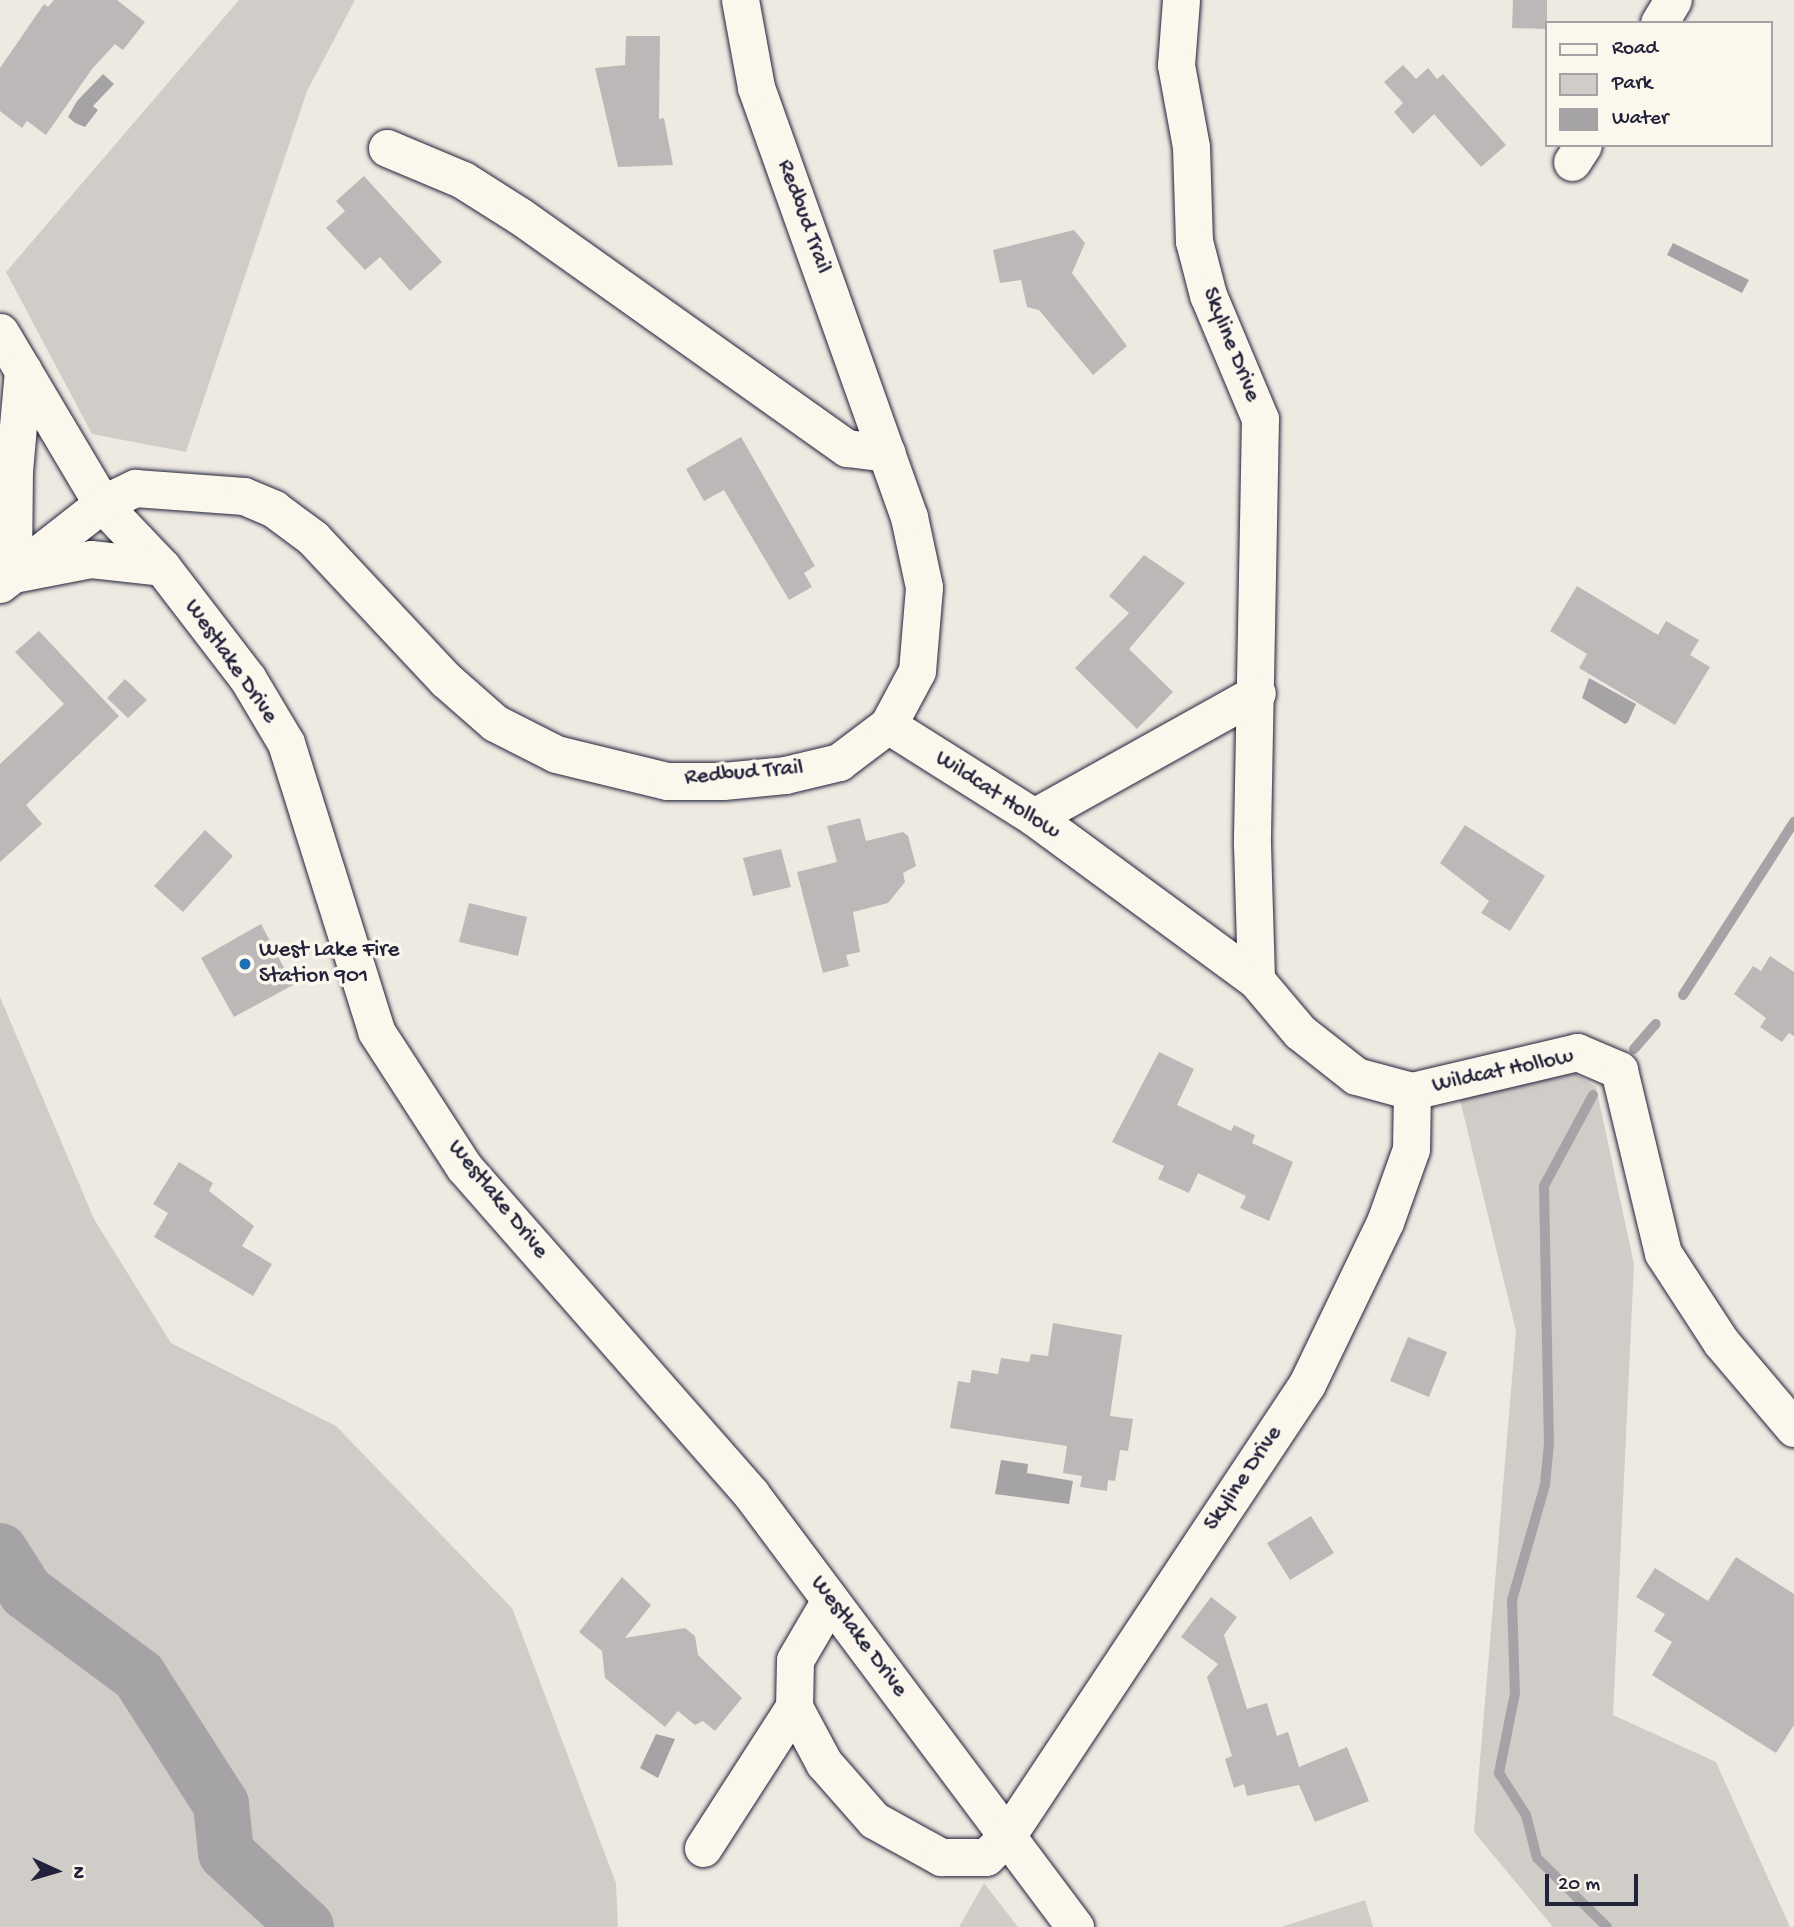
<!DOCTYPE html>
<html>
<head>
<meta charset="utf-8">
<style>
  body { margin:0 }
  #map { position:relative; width:1794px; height:1927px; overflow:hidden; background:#eeeae2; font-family:"Gochi Hand",sans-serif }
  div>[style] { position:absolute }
  .green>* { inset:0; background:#d0cdc9 }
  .water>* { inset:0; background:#a6a3a7 }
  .stream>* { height:10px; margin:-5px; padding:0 5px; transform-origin:5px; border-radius:5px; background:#a6a3a7 }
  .river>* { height:56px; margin:-28px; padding:0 28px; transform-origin:28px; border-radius:28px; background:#a6a3a7 }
  .building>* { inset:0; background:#bcb8b8 }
  .roads { filter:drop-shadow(0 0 2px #22223b) drop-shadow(0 0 2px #22223b) }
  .minor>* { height:37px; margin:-18.5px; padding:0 18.5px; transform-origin:18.5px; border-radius:18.5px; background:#fbf7ec }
  .dots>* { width:19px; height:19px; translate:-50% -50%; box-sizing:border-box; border:4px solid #fbf7ec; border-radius:50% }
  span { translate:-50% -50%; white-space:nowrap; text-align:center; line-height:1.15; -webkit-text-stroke:7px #fbf7ec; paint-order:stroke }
  .street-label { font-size:23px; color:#22223b }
  .poi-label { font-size:23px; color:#22223b }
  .left { translate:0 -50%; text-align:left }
  .legend { position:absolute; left:1545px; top:21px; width:228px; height:126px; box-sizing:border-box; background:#fbf7ec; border:2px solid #a4a2a5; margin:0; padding:9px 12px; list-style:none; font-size:21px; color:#22223b }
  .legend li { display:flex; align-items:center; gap:14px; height:35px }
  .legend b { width:35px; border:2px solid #a4a2a5 }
  .north { position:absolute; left:21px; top:1836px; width:70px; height:70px; -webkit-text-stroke:5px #fbf7ec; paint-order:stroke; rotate:94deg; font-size:19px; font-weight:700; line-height:28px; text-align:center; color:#22223b }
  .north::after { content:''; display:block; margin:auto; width:24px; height:32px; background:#22223b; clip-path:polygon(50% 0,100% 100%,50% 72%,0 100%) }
  .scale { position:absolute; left:1545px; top:1874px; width:93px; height:32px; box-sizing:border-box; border:4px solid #22223b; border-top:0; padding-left:9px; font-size:21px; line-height:24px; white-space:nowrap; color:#22223b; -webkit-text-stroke:5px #fbf7ec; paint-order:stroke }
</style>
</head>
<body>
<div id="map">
  <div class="green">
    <i style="clip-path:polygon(239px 0,355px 0,307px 91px,186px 452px,92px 434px,6px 272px)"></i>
    <i style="clip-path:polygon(0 997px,94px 1219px,171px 1343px,336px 1426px,512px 1608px,616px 1883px,618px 1927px,0 1927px)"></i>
    <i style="clip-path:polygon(1570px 1071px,1596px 1087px,1634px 1264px,1613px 1715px,1716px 1762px,1790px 1927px,1553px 1927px,1474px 1832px,1516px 1331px,1460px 1100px)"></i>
    <i style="clip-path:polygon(984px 1883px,1018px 1927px,959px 1927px)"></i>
    <i style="clip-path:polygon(1365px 1900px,1373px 1927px,1281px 1927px)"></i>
  </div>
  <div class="water">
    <i style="clip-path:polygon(103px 74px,114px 84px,93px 106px,98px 110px,85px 127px,75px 123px,68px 117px,77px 101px)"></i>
    <i style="clip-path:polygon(1673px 243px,1749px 280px,1742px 293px,1667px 255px)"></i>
    <i style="clip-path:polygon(1589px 678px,1636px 704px,1628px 722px,1625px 724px,1582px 698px)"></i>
    <i style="clip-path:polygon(1001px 1460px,1028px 1464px,1027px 1473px,1073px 1481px,1069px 1504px,995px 1494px)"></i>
    <i style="clip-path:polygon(656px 1734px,675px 1739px,658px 1778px,640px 1768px)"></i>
  </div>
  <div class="stream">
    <i style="left:1683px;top:995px;width:206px;rotate:-57.3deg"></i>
    <i style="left:1634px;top:1049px;width:33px;rotate:-49deg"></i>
    <i style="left:1593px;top:1095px;width:103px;rotate:118.3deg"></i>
    <i style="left:1544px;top:1186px;width:257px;rotate:88.9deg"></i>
    <i style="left:1549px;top:1443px;width:42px;rotate:95.4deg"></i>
    <i style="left:1545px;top:1485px;width:120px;rotate:106deg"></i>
    <i style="left:1512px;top:1600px;width:93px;rotate:88.2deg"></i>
    <i style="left:1515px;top:1693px;width:82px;rotate:101.3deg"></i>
    <i style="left:1499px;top:1773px;width:50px;rotate:57.3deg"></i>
    <i style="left:1526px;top:1815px;width:44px;rotate:75.7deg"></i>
    <i style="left:1537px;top:1858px;width:98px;rotate:44.6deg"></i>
  </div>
  <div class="river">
    <i style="left:0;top:1551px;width:49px;rotate:57.6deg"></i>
    <i style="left:26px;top:1592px;width:141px;rotate:36.6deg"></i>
    <i style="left:139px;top:1676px;width:152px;rotate:57.4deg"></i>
    <i style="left:221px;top:1804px;width:49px;rotate:84.2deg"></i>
    <i style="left:226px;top:1853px;width:109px;rotate:42.8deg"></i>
  </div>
  <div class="building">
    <i style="clip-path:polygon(54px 0,117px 0,145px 22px,123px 50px,115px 44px,92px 69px,46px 135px,27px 121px,22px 128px,0 111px,0 68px,44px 4px,48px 7px)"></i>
    <i style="clip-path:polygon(1513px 0,1547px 0,1547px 29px,1512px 28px)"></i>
    <i style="clip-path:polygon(626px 36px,660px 36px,659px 119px,664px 118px,673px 165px,618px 167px,595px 68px,625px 65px)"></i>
    <i style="clip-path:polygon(1403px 65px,1416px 79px,1428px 68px,1437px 79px,1443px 74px,1506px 145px,1481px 167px,1434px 114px,1413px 134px,1394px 112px,1403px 103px,1384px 82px)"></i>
    <i style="clip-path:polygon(364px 176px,442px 262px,410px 291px,380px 257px,365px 270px,326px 228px,345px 211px,336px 201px)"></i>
    <i style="clip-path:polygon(1074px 230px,1085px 243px,1072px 273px,1127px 346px,1093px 375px,1039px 310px,1027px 307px,1021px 280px,1000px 283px,993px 250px)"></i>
    <i style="clip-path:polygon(741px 437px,815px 566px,804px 573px,812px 587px,789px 600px,724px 490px,704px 501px,686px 469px)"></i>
    <i style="clip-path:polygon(1144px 555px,1185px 583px,1129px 649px,1173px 692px,1137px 729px,1075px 668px,1129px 613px,1109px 596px)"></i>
    <i style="clip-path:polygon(1577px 586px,1658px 635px,1666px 621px,1699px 640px,1690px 655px,1710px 667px,1675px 725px,1579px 668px,1587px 654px,1550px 631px)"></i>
    <i style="clip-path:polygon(39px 631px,119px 716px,26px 805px,42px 824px,0 862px,0 764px,64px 704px,15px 652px)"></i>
    <i style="clip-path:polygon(125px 679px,147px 700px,128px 718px,107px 698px)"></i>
    <i style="clip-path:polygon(860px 818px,866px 841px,903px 832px,908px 836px,916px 866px,903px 873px,905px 882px,888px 903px,853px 912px,860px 952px,846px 955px,849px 966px,823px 973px,797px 872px,837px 862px,827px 826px)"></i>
    <i style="clip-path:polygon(1465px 825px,1545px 876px,1510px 931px,1481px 913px,1489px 901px,1440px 863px)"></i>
    <i style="clip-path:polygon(205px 830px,233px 856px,183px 912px,154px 886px)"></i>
    <i style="clip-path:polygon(781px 849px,791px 887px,753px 896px,743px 858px)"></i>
    <i style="clip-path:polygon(469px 903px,527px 917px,518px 956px,459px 942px)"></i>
    <i style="clip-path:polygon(261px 924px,293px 985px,234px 1017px,201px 958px)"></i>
    <i style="clip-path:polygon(1770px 956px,1794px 972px,1794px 1036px,1789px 1033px,1782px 1042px,1760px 1027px,1766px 1018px,1734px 994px,1753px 966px,1761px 971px)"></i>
    <i style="clip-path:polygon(1159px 1052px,1194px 1069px,1177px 1105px,1231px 1131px,1234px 1125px,1255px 1135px,1252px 1143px,1293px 1162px,1269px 1221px,1240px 1208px,1246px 1196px,1198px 1173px,1189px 1193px,1158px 1179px,1164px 1166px,1112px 1142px)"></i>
    <i style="clip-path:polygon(179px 1162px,213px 1183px,209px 1191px,254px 1226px,242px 1246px,272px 1264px,253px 1296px,154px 1237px,168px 1213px,153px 1204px)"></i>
    <i style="clip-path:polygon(1053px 1323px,1122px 1335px,1110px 1416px,1133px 1419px,1128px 1451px,1120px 1450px,1115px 1481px,1108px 1480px,1107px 1491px,1080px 1487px,1082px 1476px,1063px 1473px,1067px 1446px,950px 1428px,958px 1381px,970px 1383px,972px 1370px,998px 1374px,1001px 1358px,1029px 1362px,1031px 1354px,1048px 1356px)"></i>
    <i style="clip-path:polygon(1408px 1337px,1447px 1352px,1429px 1397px,1390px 1381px)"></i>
    <i style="clip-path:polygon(1311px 1516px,1334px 1553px,1290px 1580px,1267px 1543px)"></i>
    <i style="clip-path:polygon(1736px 1557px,1794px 1594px,1794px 1725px,1776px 1753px,1652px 1675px,1672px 1642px,1654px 1631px,1665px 1614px,1636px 1597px,1655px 1568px,1708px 1601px)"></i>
    <i style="clip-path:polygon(622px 1577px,651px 1605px,625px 1638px,685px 1628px,695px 1636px,698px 1655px,742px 1698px,715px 1731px,703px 1721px,695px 1725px,678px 1711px,665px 1727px,605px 1678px,602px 1651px,579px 1632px)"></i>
    <i style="clip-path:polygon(1211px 1597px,1237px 1617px,1224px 1635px,1247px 1709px,1267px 1703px,1277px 1736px,1288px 1732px,1299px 1767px,1347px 1747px,1369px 1801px,1315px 1822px,1299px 1785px,1247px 1796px,1244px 1784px,1234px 1788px,1225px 1759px,1232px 1756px,1207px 1677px,1218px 1664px,1181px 1637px)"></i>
  </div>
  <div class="roads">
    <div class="minor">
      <i style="left:1181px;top:0;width:65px;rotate:94.4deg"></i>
      <i style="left:1176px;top:65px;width:83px;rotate:79.6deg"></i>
      <i style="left:1191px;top:147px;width:94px;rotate:88.2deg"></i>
      <i style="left:1194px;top:241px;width:56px;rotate:75.5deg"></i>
      <i style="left:1208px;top:295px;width:134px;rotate:67.2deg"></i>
      <i style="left:1260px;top:419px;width:425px;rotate:91.1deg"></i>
      <i style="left:1252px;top:844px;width:136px;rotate:88.3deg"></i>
      <i style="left:1659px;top:23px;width:27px;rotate:-59deg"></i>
      <i style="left:387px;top:148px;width:82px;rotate:22.8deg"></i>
      <i style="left:463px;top:180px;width:67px;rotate:32.3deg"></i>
      <i style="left:520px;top:216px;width:401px;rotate:35.4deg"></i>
      <i style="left:847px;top:448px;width:40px;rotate:7.1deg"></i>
      <i style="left:1572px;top:162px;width:20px;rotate:-57deg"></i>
      <i style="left:0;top:332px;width:200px;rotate:59.3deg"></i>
      <i style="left:102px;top:504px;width:87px;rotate:46.4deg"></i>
      <i style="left:162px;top:567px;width:141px;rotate:52.5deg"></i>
      <i style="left:248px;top:679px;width:74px;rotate:59.3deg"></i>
      <i style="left:286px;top:743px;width:302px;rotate:72.6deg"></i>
      <i style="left:376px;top:1031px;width:162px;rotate:57.1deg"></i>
      <i style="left:464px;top:1167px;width:435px;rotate:48.7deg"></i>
      <i style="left:751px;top:1494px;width:541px;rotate:53.19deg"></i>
      <i style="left:23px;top:370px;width:100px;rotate:95.1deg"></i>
      <i style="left:14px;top:470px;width:104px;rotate:90.6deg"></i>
      <i style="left:13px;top:574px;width:79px;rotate:-10.9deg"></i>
      <i style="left:91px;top:559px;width:71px;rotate:6.4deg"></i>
      <i style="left:0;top:584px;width:130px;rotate:-38.1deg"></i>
      <i style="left:102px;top:504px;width:37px;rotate:-26deg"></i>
      <i style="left:135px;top:488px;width:109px;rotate:4.2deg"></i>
      <i style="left:244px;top:496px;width:33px;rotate:23deg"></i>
      <i style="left:274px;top:509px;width:49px;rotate:36.6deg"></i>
      <i style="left:313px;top:538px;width:195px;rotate:46.9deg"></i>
      <i style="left:446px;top:680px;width:65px;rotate:41.3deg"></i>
      <i style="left:495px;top:723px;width:68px;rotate:26.9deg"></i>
      <i style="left:556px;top:754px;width:114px;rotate:13.7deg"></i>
      <i style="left:667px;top:781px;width:56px"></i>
      <i style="left:723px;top:781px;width:62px;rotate:-5.5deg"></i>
      <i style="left:785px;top:775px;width:56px;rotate:-13.5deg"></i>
      <i style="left:839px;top:762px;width:61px;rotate:-37.1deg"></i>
      <i style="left:888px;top:725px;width:61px;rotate:-61.8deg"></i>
      <i style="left:917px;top:671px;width:84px;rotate:-85.2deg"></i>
      <i style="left:924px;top:587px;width:72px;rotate:-102.1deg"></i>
      <i style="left:909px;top:517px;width:456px;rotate:-109.6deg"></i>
      <i style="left:756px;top:87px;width:88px;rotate:-100.4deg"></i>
      <i style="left:888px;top:725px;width:173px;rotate:32.2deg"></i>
      <i style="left:1034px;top:817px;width:275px;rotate:36.3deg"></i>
      <i style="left:1256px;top:980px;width:68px;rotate:49.8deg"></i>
      <i style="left:1300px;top:1032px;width:71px;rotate:38.2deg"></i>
      <i style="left:1356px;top:1076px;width:58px;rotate:15deg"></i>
      <i style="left:1412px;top:1091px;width:170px;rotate:-13.3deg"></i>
      <i style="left:1577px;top:1052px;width:46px;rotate:23.2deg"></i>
      <i style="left:1619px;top:1070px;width:188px;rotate:76.5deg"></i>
      <i style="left:1663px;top:1253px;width:106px;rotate:56.9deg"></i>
      <i style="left:1721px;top:1342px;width:113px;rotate:49.7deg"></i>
      <i style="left:1034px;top:817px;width:255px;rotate:-29.1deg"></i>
      <i style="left:830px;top:1600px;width:69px;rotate:120.3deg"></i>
      <i style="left:795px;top:1660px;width:47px;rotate:91.2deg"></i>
      <i style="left:794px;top:1707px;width:64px;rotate:61.8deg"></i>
      <i style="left:824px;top:1763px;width:76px;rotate:48.7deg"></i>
      <i style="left:874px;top:1820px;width:77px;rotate:28.9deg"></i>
      <i style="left:941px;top:1857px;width:45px"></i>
      <i style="left:986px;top:1857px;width:30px;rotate:-45deg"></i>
      <i style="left:1007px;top:1836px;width:542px;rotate:-56.43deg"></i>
      <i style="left:1307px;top:1384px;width:180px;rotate:-64.3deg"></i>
      <i style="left:1385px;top:1222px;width:77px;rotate:-70.4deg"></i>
      <i style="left:1411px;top:1149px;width:58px;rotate:-89deg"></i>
      <i style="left:703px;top:1848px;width:168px;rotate:-57.2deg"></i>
    </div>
  </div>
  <div class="dots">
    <i style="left:245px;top:964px;background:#1f6fb2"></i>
  </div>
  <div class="street-label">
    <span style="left:803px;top:217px;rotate:70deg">Redbud Trail</span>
    <span style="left:1230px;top:345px;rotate:68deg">Skyline Drive</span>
    <span style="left:230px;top:662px;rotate:55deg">Westlake Drive</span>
    <span style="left:744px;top:774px;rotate:-5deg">Redbud Trail</span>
    <span style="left:997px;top:796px;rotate:33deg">Wildcat Hollow</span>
    <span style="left:1503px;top:1072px;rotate:-12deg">Wildcat Hollow</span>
    <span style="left:497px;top:1200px;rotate:51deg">Westlake Drive</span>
    <span style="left:1244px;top:1479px;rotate:-56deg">Skyline Drive</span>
    <span style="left:858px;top:1637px;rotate:53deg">Westlake Drive</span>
  </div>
  <div class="poi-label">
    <span class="left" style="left:259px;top:964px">West Lake Fire<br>Station 901</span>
  </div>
  <ul class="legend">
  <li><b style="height:9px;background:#fbf7ec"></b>Road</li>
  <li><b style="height:19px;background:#d0cdc9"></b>Park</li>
  <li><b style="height:19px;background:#a6a3a7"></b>Water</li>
  </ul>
  <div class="north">N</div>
  <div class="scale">20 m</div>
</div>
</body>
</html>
